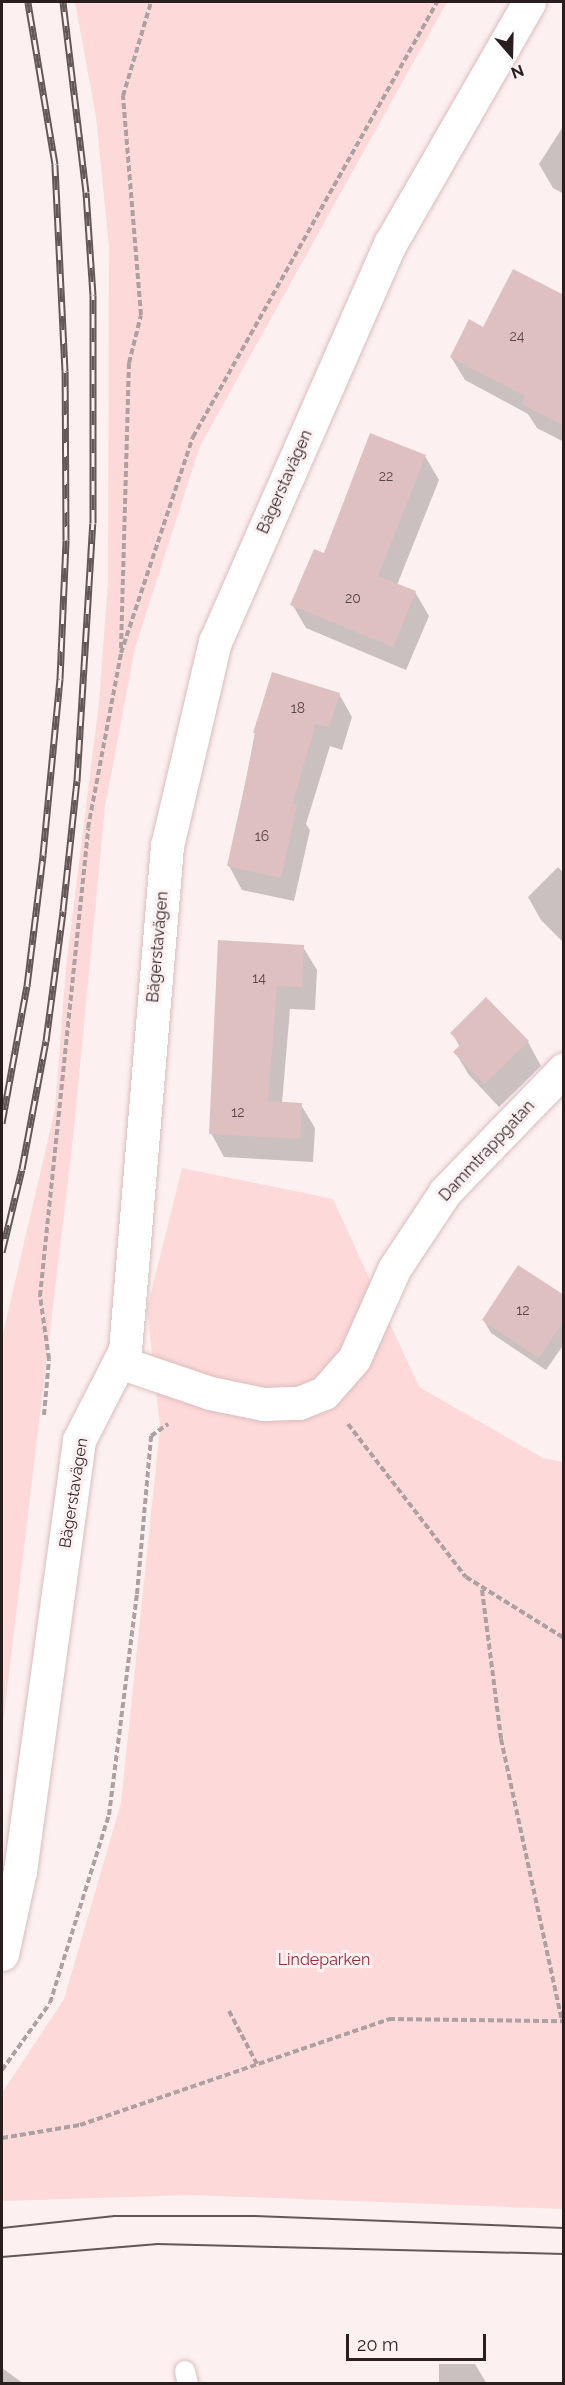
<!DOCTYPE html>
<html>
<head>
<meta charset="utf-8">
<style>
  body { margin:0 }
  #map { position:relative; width:565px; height:2385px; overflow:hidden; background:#fdf0f0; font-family:Raleway,sans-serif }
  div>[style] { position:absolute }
  .green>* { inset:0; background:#fed9d9 }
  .shadow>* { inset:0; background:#0003 }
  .building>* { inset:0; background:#dfc0c1 }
  .path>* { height:4px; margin-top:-2px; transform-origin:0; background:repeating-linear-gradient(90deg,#aca0a0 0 6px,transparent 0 9px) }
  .roads { filter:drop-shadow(0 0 2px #dabcbc) drop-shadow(0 0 2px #dabcbc) }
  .lane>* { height:20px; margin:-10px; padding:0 10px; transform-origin:10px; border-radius:10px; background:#fff }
  .street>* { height:33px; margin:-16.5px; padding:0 16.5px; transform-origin:16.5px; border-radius:16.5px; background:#fff }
  .tram>* { height:1.5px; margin:-0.75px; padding:0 0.75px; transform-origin:0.75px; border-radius:0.75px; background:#645758 }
  .rail>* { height:7px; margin-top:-3.5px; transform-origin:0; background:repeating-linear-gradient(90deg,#fdf0f0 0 14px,#645758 0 28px); box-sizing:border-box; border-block:2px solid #645758 }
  span { translate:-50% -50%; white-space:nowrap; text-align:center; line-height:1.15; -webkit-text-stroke:6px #fdf0f0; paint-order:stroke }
  .number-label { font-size:14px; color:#574648 }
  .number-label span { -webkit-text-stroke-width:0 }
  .street-label { font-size:16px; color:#2a1e1f }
  .park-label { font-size:16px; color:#962a39 }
  .frame { position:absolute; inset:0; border:3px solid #2a1e1f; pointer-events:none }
  .north { position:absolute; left:481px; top:24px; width:60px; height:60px; -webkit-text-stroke:4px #fdf0f0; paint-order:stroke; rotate:160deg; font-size:16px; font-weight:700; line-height:24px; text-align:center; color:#2a1e1f }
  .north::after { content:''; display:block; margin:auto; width:21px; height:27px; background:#2a1e1f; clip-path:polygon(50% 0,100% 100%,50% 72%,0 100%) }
  .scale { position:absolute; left:346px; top:2334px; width:140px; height:27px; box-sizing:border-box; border:3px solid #2a1e1f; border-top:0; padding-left:8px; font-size:18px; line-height:21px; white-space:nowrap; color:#2a1e1f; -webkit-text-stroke:4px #fdf0f0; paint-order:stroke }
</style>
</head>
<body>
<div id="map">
  <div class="green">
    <i style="clip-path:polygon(75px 2px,447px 2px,200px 446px,135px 648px,105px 807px,73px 1139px,2px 1732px,2px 1338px,55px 1109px,66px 967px,99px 702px,108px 582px,109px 247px,96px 117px)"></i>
    <i style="clip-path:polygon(182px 1168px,333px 1199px,419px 1387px,543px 1458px,563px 1462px,563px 2209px,191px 2195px,2px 2201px,2px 2093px,64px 1999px,121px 1803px,160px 1427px,147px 1309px)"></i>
  </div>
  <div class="shadow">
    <i style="clip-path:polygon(564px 125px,564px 194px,553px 188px,539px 164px)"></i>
    <i style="clip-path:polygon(564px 297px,564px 442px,537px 428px,528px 414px,465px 380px,451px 357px,484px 329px)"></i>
    <i style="clip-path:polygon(425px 456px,439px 480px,397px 585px,415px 592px,429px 616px,406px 670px,306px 628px,292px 604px,324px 555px)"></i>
    <i style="clip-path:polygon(339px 694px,352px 717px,342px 750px,330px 746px,306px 824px,310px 830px,294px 901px,242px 890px,229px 866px,255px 733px)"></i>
    <i style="clip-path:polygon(558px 867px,564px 873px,564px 943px,541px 920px,528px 897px)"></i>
    <i style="clip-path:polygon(219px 942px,303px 947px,317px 970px,315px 1010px,290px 1009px,282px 1103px,301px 1105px,315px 1128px,313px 1162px,224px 1157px,211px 1133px)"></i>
    <i style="clip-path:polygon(486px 999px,528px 1042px,541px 1066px,499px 1107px,469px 1075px,455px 1052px,460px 1047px,452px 1033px)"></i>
    <i style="clip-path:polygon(564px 1297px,564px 1344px,546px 1370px,491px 1333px,484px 1321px)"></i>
    <i style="clip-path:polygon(439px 2364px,475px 2364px,487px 2384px,439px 2384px)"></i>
    <i style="clip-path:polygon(2px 2368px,24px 2384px,2px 2384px)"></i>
  </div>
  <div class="building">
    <i style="clip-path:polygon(513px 269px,564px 295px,564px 426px,522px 404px,525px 396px,450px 357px,469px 319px,483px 327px)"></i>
    <i style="clip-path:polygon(370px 433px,426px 455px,378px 576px,416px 591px,393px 647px,290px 605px,314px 549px,324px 553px)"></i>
    <i style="clip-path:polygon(272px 672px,340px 693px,329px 727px,316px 724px,292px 804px,297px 805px,281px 878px,227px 866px,256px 734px,253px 733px)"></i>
    <i style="clip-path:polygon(218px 940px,304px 945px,302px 987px,277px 986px,268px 1101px,302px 1103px,300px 1139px,209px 1134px)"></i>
    <i style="clip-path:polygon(486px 997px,529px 1041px,484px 1084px,453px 1052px,461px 1044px,450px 1033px)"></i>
    <i style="clip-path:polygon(518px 1265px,564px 1295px,564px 1320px,539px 1358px,482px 1320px)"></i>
  </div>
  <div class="path">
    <i style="left:121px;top:648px;width:285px;rotate:-88.4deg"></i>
    <i style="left:129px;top:363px;width:49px;rotate:-76deg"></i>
    <i style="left:141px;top:315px;width:220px;rotate:-94.7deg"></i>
    <i style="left:123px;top:96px;width:98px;rotate:-73.4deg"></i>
    <i style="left:44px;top:1415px;width:56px;rotate:-84.9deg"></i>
    <i style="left:49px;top:1359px;width:64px;rotate:-98.1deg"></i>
    <i style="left:40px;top:1296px;width:470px;rotate:-84.1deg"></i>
    <i style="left:88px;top:828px;width:178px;rotate:-79.3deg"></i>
    <i style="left:121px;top:653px;width:228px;rotate:-71.6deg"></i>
    <i style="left:193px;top:437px;width:499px;rotate:-60.7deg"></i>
    <i style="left:348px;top:1424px;width:193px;rotate:52.4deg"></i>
    <i style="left:466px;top:1577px;width:115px;rotate:31.9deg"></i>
    <i style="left:482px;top:1590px;width:150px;rotate:82.7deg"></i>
    <i style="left:501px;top:1739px;width:289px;rotate:77.8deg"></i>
    <i style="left:229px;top:2011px;width:60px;rotate:62.2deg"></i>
    <i style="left:2px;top:2070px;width:82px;rotate:-54.4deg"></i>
    <i style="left:50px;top:2003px;width:197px;rotate:-72.6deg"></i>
    <i style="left:109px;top:1815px;width:223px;rotate:-82.8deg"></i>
    <i style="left:137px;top:1594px;width:159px;rotate:-84.9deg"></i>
    <i style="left:151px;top:1436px;width:21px;rotate:-35deg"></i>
    <i style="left:2px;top:2138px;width:79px;rotate:-9.5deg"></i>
    <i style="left:80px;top:2125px;width:327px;rotate:-18.9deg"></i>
    <i style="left:389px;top:2019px;width:175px;rotate:0.7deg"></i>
  </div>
  <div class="roads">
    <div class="lane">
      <i style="left:185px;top:2371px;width:13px;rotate:77deg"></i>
    </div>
    <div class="street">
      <i style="left:119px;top:1362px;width:96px;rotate:18.8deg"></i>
      <i style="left:210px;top:1393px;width:54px;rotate:11.7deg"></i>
      <i style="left:263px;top:1404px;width:36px;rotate:-2deg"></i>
      <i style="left:299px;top:1403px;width:27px;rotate:-22deg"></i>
      <i style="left:324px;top:1393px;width:45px;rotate:-48.6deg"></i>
      <i style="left:354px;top:1359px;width:98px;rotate:-66deg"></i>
      <i style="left:394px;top:1269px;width:92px;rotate:-56.5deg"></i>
      <i style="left:445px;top:1192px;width:171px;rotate:-45.9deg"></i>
      <i style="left:2px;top:1954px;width:85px;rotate:-77.8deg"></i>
      <i style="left:20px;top:1871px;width:435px;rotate:-82.2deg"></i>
      <i style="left:79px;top:1440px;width:101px;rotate:-62.9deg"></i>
      <i style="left:125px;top:1350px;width:506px;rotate:-85.24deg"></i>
      <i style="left:167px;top:846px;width:210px;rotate:-76.8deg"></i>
      <i style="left:215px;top:642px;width:435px;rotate:-66.3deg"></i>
      <i style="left:390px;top:244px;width:279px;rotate:-60.1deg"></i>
    </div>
  </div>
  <div class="tram">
    <i style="left:2px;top:2228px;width:113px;rotate:-6.1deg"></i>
    <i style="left:114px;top:2216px;width:141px"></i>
    <i style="left:255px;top:2216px;width:309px;rotate:2.2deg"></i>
    <i style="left:2px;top:2257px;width:156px;rotate:-4.8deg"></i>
    <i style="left:157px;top:2244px;width:407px;rotate:1.4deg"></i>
  </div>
  <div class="rail">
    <i style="left:2px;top:1123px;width:139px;rotate:-79.7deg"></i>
    <i style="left:27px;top:986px;width:132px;rotate:-83deg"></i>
    <i style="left:43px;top:855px;width:177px;rotate:-84.5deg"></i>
    <i style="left:60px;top:679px;width:139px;rotate:-87.5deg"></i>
    <i style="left:66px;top:540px;width:169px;rotate:-90.3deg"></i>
    <i style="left:65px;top:371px;width:207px;rotate:-92.8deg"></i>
    <i style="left:55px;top:164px;width:164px;rotate:-99.5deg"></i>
    <i style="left:2px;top:1252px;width:85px;rotate:-76.5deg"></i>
    <i style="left:22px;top:1169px;width:130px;rotate:-79.4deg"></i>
    <i style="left:46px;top:1041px;width:131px;rotate:-82.5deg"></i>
    <i style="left:63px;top:911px;width:131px;rotate:-83.9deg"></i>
    <i style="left:77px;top:781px;width:258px;rotate:-86.5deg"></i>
    <i style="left:93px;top:523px;width:228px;rotate:-90deg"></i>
    <i style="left:93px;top:295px;width:103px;rotate:-93.9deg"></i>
    <i style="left:86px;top:192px;width:191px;rotate:-96.9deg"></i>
  </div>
  <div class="number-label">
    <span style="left:517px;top:336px">24</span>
    <span style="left:386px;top:476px">22</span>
    <span style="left:353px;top:598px">20</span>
    <span style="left:298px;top:708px">18</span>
    <span style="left:262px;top:836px">16</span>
    <span style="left:259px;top:978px">14</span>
    <span style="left:238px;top:1112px">12</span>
    <span style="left:523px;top:1310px">12</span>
  </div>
  <div class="street-label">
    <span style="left:285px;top:482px;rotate:-66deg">Bägerstavägen</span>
    <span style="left:158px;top:947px;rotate:-85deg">Bägerstavägen</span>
    <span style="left:487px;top:1151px;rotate:-47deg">Dammtrappgatan</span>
    <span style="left:74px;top:1493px;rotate:-81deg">Bägerstavägen</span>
  </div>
  <div class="park-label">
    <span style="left:324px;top:1960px">Lindeparken</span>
  </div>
  <div class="frame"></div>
  <div class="north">N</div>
  <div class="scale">20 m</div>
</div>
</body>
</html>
